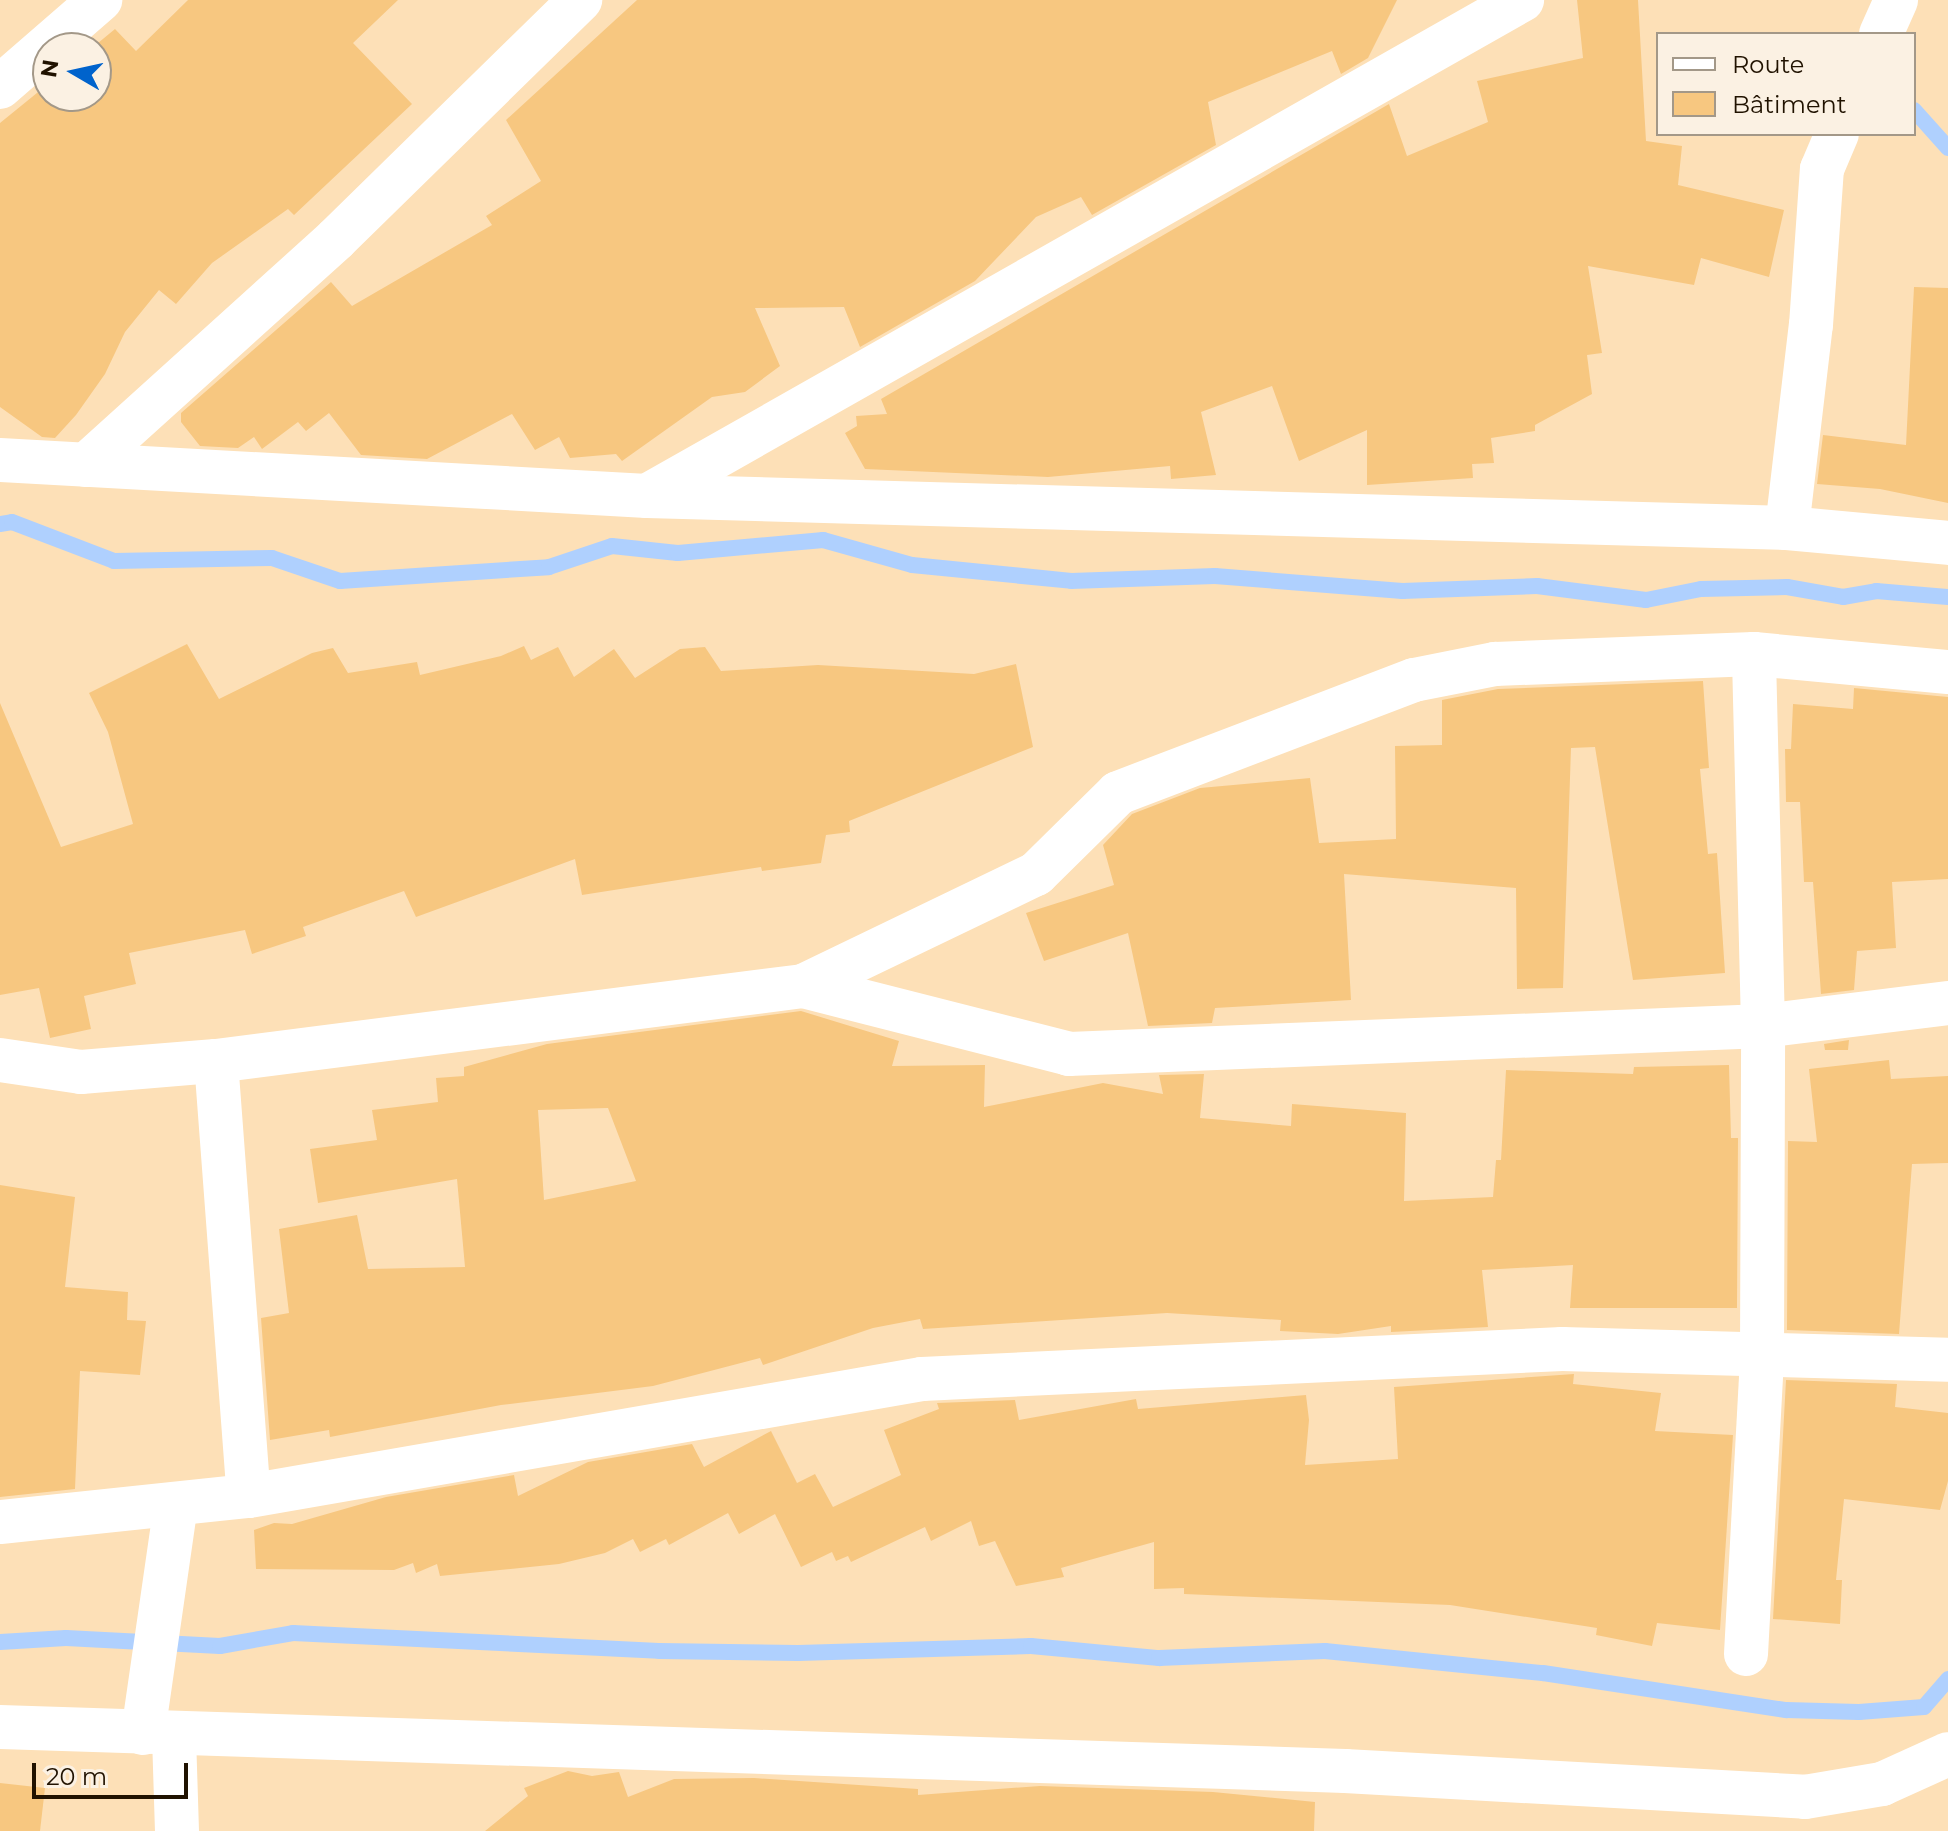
<!DOCTYPE html>
<html>
<head>
<meta charset="utf-8">
<style>
  body { margin:0 }
  #map { position:relative; width:1948px; height:1831px; overflow:hidden; background:#fde0b7; font-family:Montserrat,sans-serif }
  div>[style] { position:absolute }
  .stream>* { height:16px; margin:-8px; padding:0 8px; transform-origin:8px; border-radius:8px; background:#afd0fe }
  .building>* { inset:0; background:#f7c780 }
  .minor>* { height:44px; margin:-22px; padding:0 22px; transform-origin:22px; border-radius:22px; background:#fff }
  span { translate:-50% -50%; white-space:nowrap; text-align:center; line-height:1.15; -webkit-text-stroke:7px #fbf1e3; paint-order:stroke }
  .legend { position:absolute; left:1656px; top:32px; width:260px; height:104px; box-sizing:border-box; background:#fbf1e3; border:2px solid #a39888; margin:0; padding:10px 14px; list-style:none; font-size:24px; color:#201200 }
  .legend li { display:flex; align-items:center; gap:16px; height:40px }
  .legend b { width:40px; border:2px solid #a39888 }
  .north { position:absolute; left:32px; top:32px; width:80px; height:80px; box-sizing:border-box; background:#fbf1e3; border:2px solid #a39888; border-radius:50%; rotate:279deg; font-size:22px; font-weight:700; line-height:32px; text-align:center; color:#201200 }
  .north::after { content:''; display:block; margin:auto; width:28px; height:36px; background:#0063cc; clip-path:polygon(50% 0,100% 100%,50% 72%,0 100%) }
  .scale { position:absolute; left:32px; top:1763px; width:156px; height:36px; box-sizing:border-box; border:4px solid #201200; border-top:0; padding-left:10px; font-size:24px; line-height:28px; white-space:nowrap; color:#201200; -webkit-text-stroke:6px #fbf1e3; paint-order:stroke }
</style>
</head>
<body>
<div id="map">
  <div class="stream">
    <i style="left:1914px;top:110px;width:51px;rotate:48.2deg"></i>
    <i style="left:0;top:524px;width:12px;rotate:-9deg"></i>
    <i style="left:12px;top:522px;width:109px;rotate:20.9deg"></i>
    <i style="left:114px;top:561px;width:158px;rotate:-1.1deg"></i>
    <i style="left:272px;top:558px;width:72px;rotate:18.7deg"></i>
    <i style="left:340px;top:581px;width:209px;rotate:-3.8deg"></i>
    <i style="left:549px;top:567px;width:66px;rotate:-18.4deg"></i>
    <i style="left:612px;top:546px;width:66px;rotate:6.1deg"></i>
    <i style="left:678px;top:553px;width:146px;rotate:-5.1deg"></i>
    <i style="left:823px;top:540px;width:92px;rotate:15.7deg"></i>
    <i style="left:912px;top:565px;width:160px;rotate:5.7deg"></i>
    <i style="left:1071px;top:581px;width:144px;rotate:-2deg"></i>
    <i style="left:1215px;top:576px;width:188px;rotate:4.6deg"></i>
    <i style="left:1402px;top:591px;width:135px;rotate:-2.1deg"></i>
    <i style="left:1537px;top:586px;width:110px;rotate:7.3deg"></i>
    <i style="left:1646px;top:600px;width:56px;rotate:-11.3deg"></i>
    <i style="left:1701px;top:589px;width:86px;rotate:-1.3deg"></i>
    <i style="left:1787px;top:587px;width:57px;rotate:10.1deg"></i>
    <i style="left:1843px;top:597px;width:34px;rotate:-10deg"></i>
    <i style="left:1876px;top:591px;width:72px;rotate:4.8deg"></i>
    <i style="left:0;top:1642px;width:66px;rotate:-3.5deg"></i>
    <i style="left:66px;top:1638px;width:154px;rotate:3deg"></i>
    <i style="left:220px;top:1646px;width:74px;rotate:-10.1deg"></i>
    <i style="left:293px;top:1633px;width:366px;rotate:2.8deg"></i>
    <i style="left:659px;top:1651px;width:139px;rotate:0.8deg"></i>
    <i style="left:798px;top:1653px;width:233px;rotate:-1.7deg"></i>
    <i style="left:1031px;top:1646px;width:129px;rotate:5.4deg"></i>
    <i style="left:1159px;top:1658px;width:166px;rotate:-2.4deg"></i>
    <i style="left:1325px;top:1651px;width:219px;rotate:5.8deg"></i>
    <i style="left:1543px;top:1673px;width:246px;rotate:8.7deg"></i>
    <i style="left:1786px;top:1710px;width:73px;rotate:1.6deg"></i>
    <i style="left:1859px;top:1712px;width:65px;rotate:-4.4deg"></i>
    <i style="left:1924px;top:1707px;width:37px;rotate:-49deg"></i>
  </div>
  <div class="building">
    <i style="clip-path:polygon(188px 0,398px 0,353px 43px,412px 104px,294px 215px,288px 209px,212px 263px,176px 304px,159px 290px,125px 332px,105px 374px,76px 415px,55px 438px,42px 437px,0 407px,0 123px,48px 84px,48px 96px,96px 96px,96px 48px,92px 48px,115px 29px,136px 51px)"></i>
    <i style="clip-path:polygon(637px 0,1397px 0,1368px 58px,1341px 74px,1332px 51px,1208px 102px,1216px 145px,1092px 215px,1081px 197px,1036px 217px,975px 281px,860px 347px,844px 307px,755px 308px,780px 366px,745px 392px,712px 397px,622px 461px,616px 454px,570px 458px,559px 437px,535px 450px,512px 414px,427px 459px,361px 455px,329px 413px,306px 431px,298px 422px,262px 449px,254px 437px,238px 448px,200px 446px,181px 422px,181px 413px,331px 282px,352px 306px,492px 225px,486px 216px,541px 181px,506px 120px)"></i>
    <i style="clip-path:polygon(1577px 0,1638px 0,1646px 141px,1682px 146px,1678px 185px,1784px 210px,1769px 277px,1701px 258px,1694px 285px,1588px 266px,1602px 353px,1587px 355px,1592px 394px,1535px 425px,1535px 431px,1491px 438px,1494px 463px,1472px 464px,1473px 478px,1367px 485px,1367px 430px,1299px 461px,1272px 386px,1201px 412px,1216px 475px,1171px 479px,1170px 466px,1048px 477px,865px 469px,845px 433px,857px 426px,856px 416px,887px 414px,881px 399px,1389px 104px,1407px 156px,1488px 122px,1477px 81px,1583px 58px)"></i>
    <i style="clip-path:polygon(1914px 287px,1948px 288px,1948px 503px,1880px 489px,1817px 484px,1823px 435px,1906px 445px)"></i>
    <i style="clip-path:polygon(187px 644px,219px 699px,312px 653px,333px 648px,348px 673px,417px 662px,420px 675px,501px 656px,524px 646px,531px 660px,558px 647px,574px 677px,614px 649px,635px 678px,680px 649px,705px 647px,721px 671px,818px 665px,974px 674px,1016px 664px,1033px 747px,849px 821px,850px 832px,826px 835px,821px 863px,762px 871px,761px 867px,582px 895px,575px 859px,416px 917px,404px 891px,303px 927px,306px 936px,252px 954px,245px 930px,129px 953px,136px 984px,84px 996px,91px 1029px,50px 1038px,39px 988px,0 995px,0 703px,61px 847px,133px 824px,108px 732px,89px 693px)"></i>
    <i style="clip-path:polygon(1703px 681px,1709px 768px,1700px 769px,1708px 854px,1717px 853px,1725px 973px,1633px 980px,1595px 747px,1571px 748px,1563px 988px,1517px 989px,1516px 888px,1344px 874px,1351px 1000px,1215px 1008px,1212px 1023px,1148px 1026px,1128px 933px,1044px 961px,1026px 913px,1114px 885px,1103px 845px,1132px 814px,1200px 788px,1310px 778px,1319px 843px,1396px 839px,1395px 746px,1442px 745px,1442px 700px,1498px 689px)"></i>
    <i style="clip-path:polygon(1854px 688px,1948px 697px,1948px 879px,1892px 882px,1896px 948px,1857px 951px,1854px 990px,1821px 994px,1813px 882px,1804px 882px,1800px 802px,1786px 802px,1785px 749px,1791px 749px,1793px 704px,1853px 709px)"></i>
    <i style="clip-path:polygon(evenodd,801px 1011px,899px 1041px,892px 1066px,985px 1065px,984px 1107px,1103px 1083px,1163px 1094px,1159px 1075px,1204px 1074px,1200px 1118px,1291px 1126px,1292px 1104px,1406px 1113px,1404px 1201px,1493px 1197px,1496px 1160px,1501px 1160px,1506px 1070px,1633px 1074px,1634px 1067px,1729px 1065px,1731px 1138px,1738px 1138px,1737px 1308px,1570px 1308px,1573px 1265px,1482px 1270px,1488px 1327px,1391px 1332px,1391px 1326px,1338px 1334px,1280px 1331px,1281px 1320px,1167px 1313px,923px 1329px,920px 1319px,873px 1328px,763px 1365px,760px 1358px,653px 1386px,501px 1405px,330px 1437px,329px 1430px,270px 1440px,261px 1318px,289px 1313px,279px 1229px,357px 1215px,368px 1269px,465px 1267px,457px 1179px,318px 1203px,310px 1149px,377px 1140px,372px 1110px,438px 1102px,436px 1078px,464px 1076px,464px 1067px,547px 1044px,801px 1011px,608px 1108px,636px 1181px,544px 1200px,538px 1110px,608px 1108px)"></i>
    <i style="clip-path:polygon(1849px 1040px,1848px 1050px,1825px 1050px,1824px 1044px)"></i>
    <i style="clip-path:polygon(1889px 1060px,1891px 1079px,1948px 1076px,1948px 1163px,1912px 1164px,1899px 1334px,1787px 1330px,1788px 1141px,1817px 1142px,1809px 1069px)"></i>
    <i style="clip-path:polygon(0 1185px,75px 1197px,65px 1287px,128px 1292px,127px 1320px,146px 1321px,140px 1375px,80px 1371px,75px 1489px,0 1497px)"></i>
    <i style="clip-path:polygon(1574px 1374px,1573px 1384px,1661px 1393px,1655px 1431px,1733px 1435px,1720px 1630px,1657px 1623px,1652px 1646px,1596px 1635px,1597px 1628px,1450px 1605px,1184px 1594px,1184px 1588px,1154px 1589px,1154px 1542px,1061px 1568px,1064px 1577px,1016px 1586px,995px 1541px,979px 1546px,971px 1521px,931px 1541px,925px 1527px,851px 1562px,848px 1556px,836px 1561px,832px 1552px,801px 1567px,775px 1514px,739px 1534px,728px 1513px,669px 1545px,666px 1539px,640px 1552px,633px 1539px,605px 1553px,559px 1564px,440px 1576px,437px 1564px,416px 1573px,413px 1563px,394px 1570px,256px 1569px,254px 1530px,274px 1523px,292px 1524px,386px 1497px,514px 1475px,518px 1496px,588px 1462px,692px 1444px,704px 1467px,771px 1431px,797px 1483px,815px 1474px,833px 1507px,901px 1475px,884px 1430px,939px 1409px,937px 1403px,1015px 1400px,1019px 1420px,1136px 1399px,1138px 1409px,1306px 1395px,1309px 1420px,1305px 1465px,1398px 1459px,1394px 1387px)"></i>
    <i style="clip-path:polygon(1786px 1380px,1897px 1384px,1895px 1407px,1948px 1413px,1948px 1481px,1940px 1510px,1844px 1499px,1836px 1580px,1842px 1580px,1840px 1624px,1773px 1619px)"></i>
    <i style="clip-path:polygon(568px 1771px,592px 1776px,619px 1772px,628px 1797px,674px 1779px,754px 1778px,918px 1789px,918px 1795px,1040px 1786px,1213px 1792px,1315px 1802px,1314px 1831px,485px 1831px,528px 1796px,524px 1788px)"></i>
    <i style="clip-path:polygon(0 1783px,45px 1788px,40px 1831px,0 1831px)"></i>
  </div>
  <div class="minor">
    <i style="left:1881px;top:34px;width:37px;rotate:-66deg"></i>
    <i style="left:0;top:87px;width:133px;rotate:-41deg"></i>
    <i style="left:0;top:460px;width:648px;rotate:3.18deg"></i>
    <i style="left:647px;top:496px;width:1140px;rotate:1.61deg"></i>
    <i style="left:1787px;top:528px;width:162px;rotate:5.3deg"></i>
    <i style="left:86px;top:465px;width:337px;rotate:-42.1deg"></i>
    <i style="left:336px;top:239px;width:342px;rotate:-44.4deg"></i>
    <i style="left:647px;top:496px;width:1006px;rotate:-29.55deg"></i>
    <i style="left:1787px;top:528px;width:204px;rotate:-83.3deg"></i>
    <i style="left:1811px;top:325px;width:156px;rotate:-86deg"></i>
    <i style="left:1822px;top:169px;width:38px;rotate:-67deg"></i>
    <i style="left:803px;top:986px;width:275px;rotate:14.3deg"></i>
    <i style="left:1069px;top:1054px;width:695px;rotate:-2.31deg"></i>
    <i style="left:1763px;top:1026px;width:186px;rotate:-7.1deg"></i>
    <i style="left:0;top:1060px;width:82px;rotate:8.4deg"></i>
    <i style="left:81px;top:1072px;width:135px;rotate:-4.7deg"></i>
    <i style="left:216px;top:1061px;width:592px;rotate:-7.28deg"></i>
    <i style="left:803px;top:986px;width:259px;rotate:-25.7deg"></i>
    <i style="left:1036px;top:874px;width:115px;rotate:-44.6deg"></i>
    <i style="left:1118px;top:793px;width:317px;rotate:-20.9deg"></i>
    <i style="left:1414px;top:680px;width:83px;rotate:-11.2deg"></i>
    <i style="left:1495px;top:664px;width:259px;rotate:-2.2deg"></i>
    <i style="left:1754px;top:654px;width:195px;rotate:5.3deg"></i>
    <i style="left:216px;top:1061px;width:436px;rotate:85.7deg"></i>
    <i style="left:0;top:1522px;width:250px;rotate:-6deg"></i>
    <i style="left:249px;top:1496px;width:683px;rotate:-9.86deg"></i>
    <i style="left:922px;top:1379px;width:641px;rotate:-2.68deg"></i>
    <i style="left:1562px;top:1349px;width:386px;rotate:1.6deg"></i>
    <i style="left:1746px;top:1654px;width:300px;rotate:-86.9deg"></i>
    <i style="left:1762px;top:1354px;width:328px;rotate:-89.8deg"></i>
    <i style="left:1763px;top:1026px;width:372px;rotate:-91.4deg"></i>
    <i style="left:0;top:1727px;width:1346px;rotate:1.87deg"></i>
    <i style="left:1345px;top:1771px;width:461px;rotate:3.2deg"></i>
    <i style="left:1805px;top:1797px;width:78px;rotate:-9.6deg"></i>
    <i style="left:1882px;top:1784px;width:72px;rotate:-24.4deg"></i>
    <i style="left:143px;top:1733px;width:231px;rotate:-81.8deg"></i>
    <i style="left:174px;top:1736px;width:95px;rotate:88.2deg"></i>
  </div>
  <ul class="legend">
  <li><b style="height:10px;background:#fff"></b>Route</li>
  <li><b style="height:22px;background:#f7c780"></b>Bâtiment</li>
  </ul>
  <div class="north">N</div>
  <div class="scale">20 m</div>
</div>
</body>
</html>
